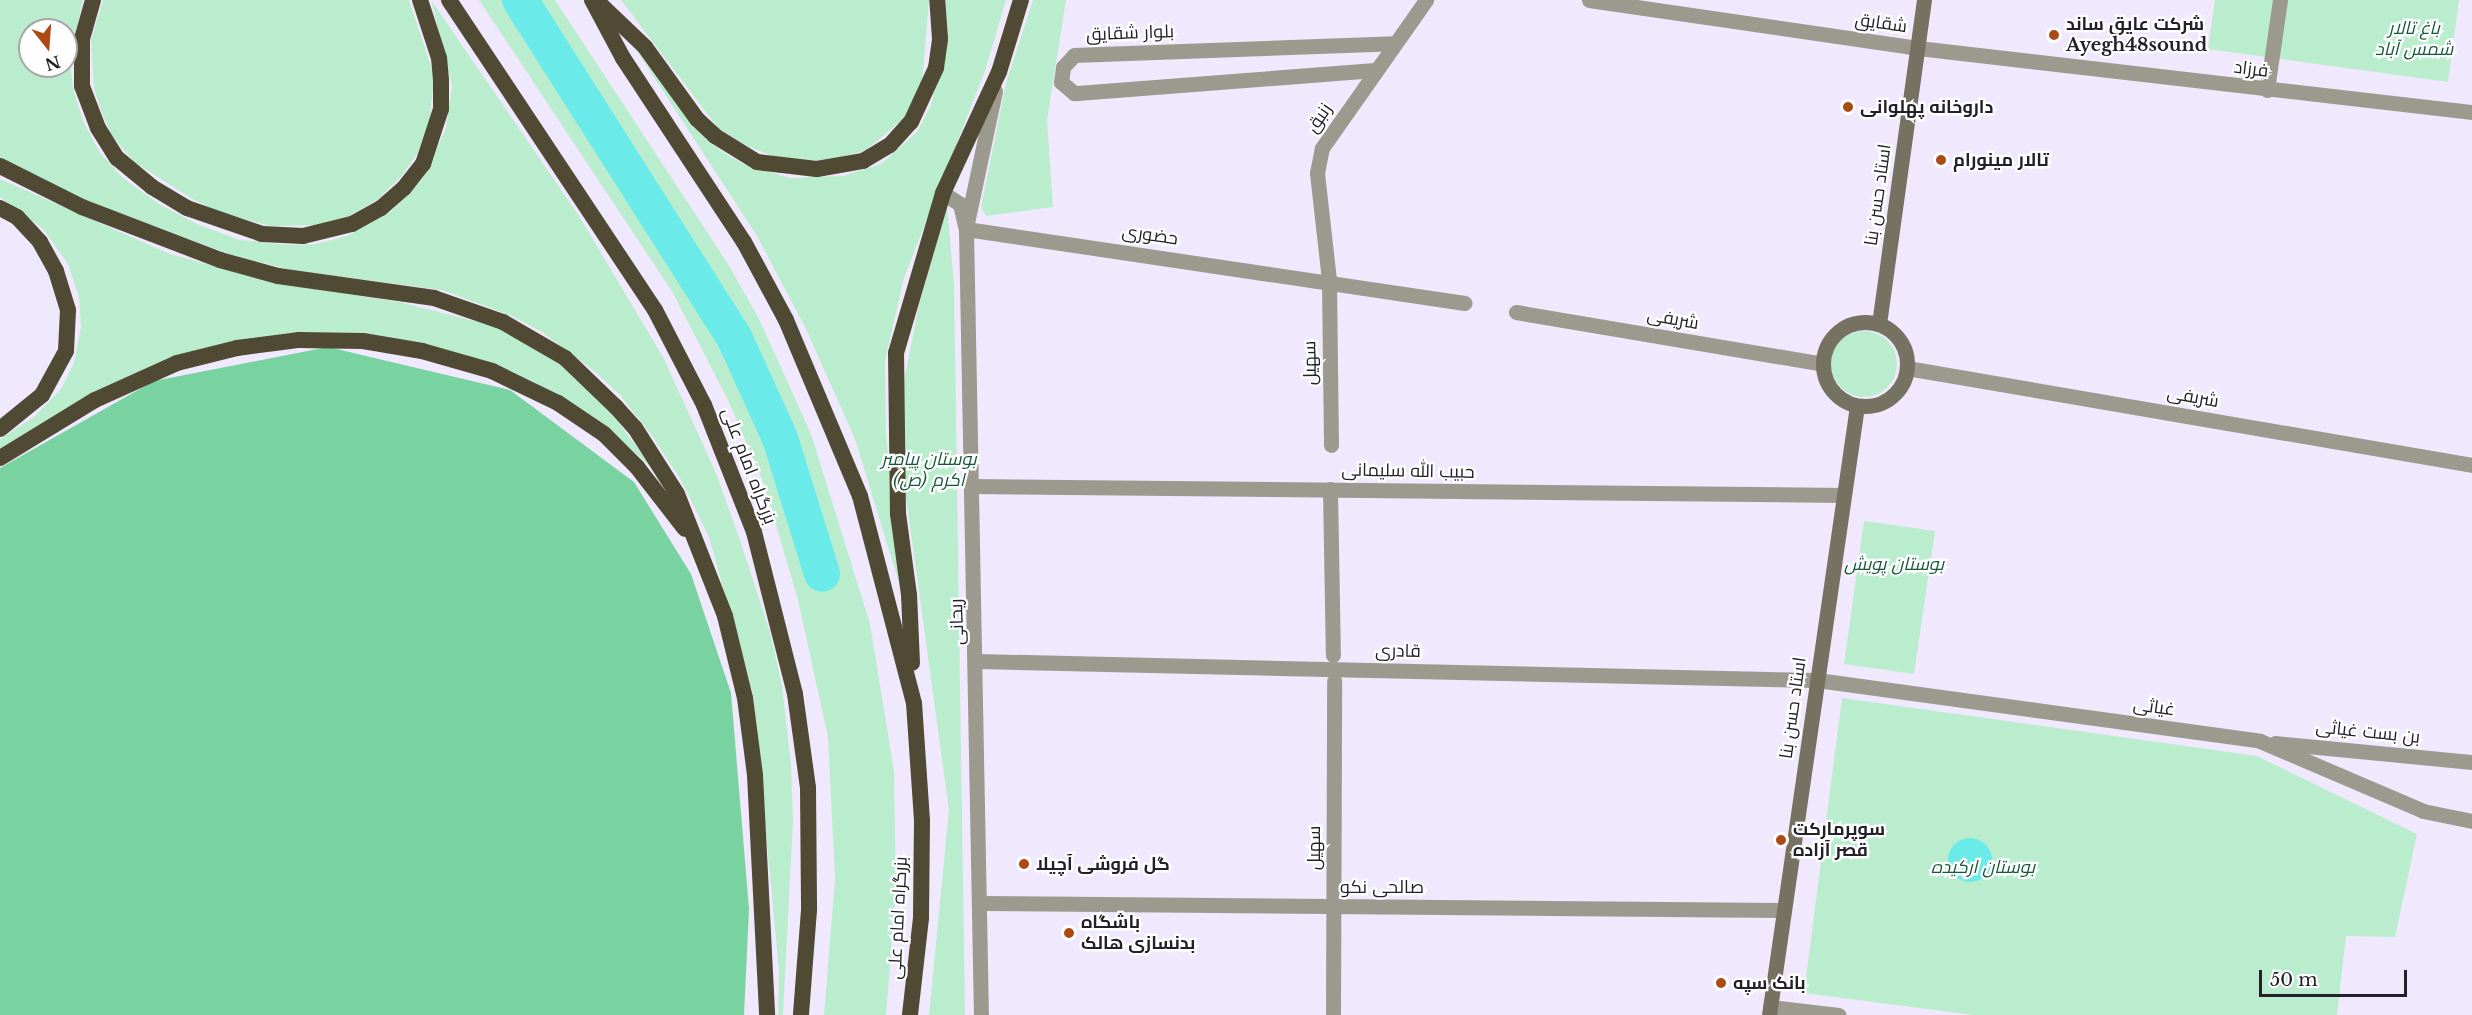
<!DOCTYPE html>
<html>
<head>
<meta charset="utf-8">
<style>
  body { margin:0 }
  #map { position:relative; width:2472px; height:1015px; overflow:hidden; background:#f0e8fd; font-family:"Libre Baskerville",Cairo,serif }
  div>[style] { position:absolute }
  .green>* { inset:0; background:#baedce }
  .round { border-radius:50% }
  .forest>* { inset:0; background:#79d3a1 }
  .water>* { inset:0; background:#6beaea }
  .river>* { height:36px; margin:-18px; padding:0 18px; transform-origin:18px; border-radius:18px; background:#6beaea }
  .minor>* { height:15px; margin:-7.5px; padding:0 7.5px; transform-origin:7.5px; border-radius:7.5px; background:#9c998e }
  .secondary>* { height:15px; margin:-7.5px; padding:0 7.5px; transform-origin:7.5px; border-radius:7.5px; background:#767262 }
  .secondary>.ring { margin:-7.5px; padding:0; box-sizing:content-box; background:none; border:15px solid #767262; border-radius:50% }
  .trunk>* { height:16px; margin:-8px; padding:0 8px; transform-origin:8px; border-radius:8px; background:#504a35 }
  .dots>* { width:16px; height:16px; translate:-50% -50%; box-sizing:border-box; border:3px solid #fff; border-radius:50% }
  span { translate:-50% -50%; white-space:nowrap; text-align:center; line-height:1.15; -webkit-text-stroke:4.5px #fff; paint-order:stroke }
  .street-label { font-size:18px; color:#242029 }
  .poi-label { font-size:18px; color:#242029; font-weight:700 }
  .left { translate:0 -50%; text-align:left }
  .park-label { font-size:18px; color:#15593a; font-style:italic }
  .north { position:absolute; left:18px; top:18px; width:60px; height:60px; box-sizing:border-box; background:#fff; border:2px solid #a7a6a9; border-radius:50%; rotate:163deg; font-size:16px; font-weight:700; line-height:24px; text-align:center; color:#242029 }
  .north::after { content:''; display:block; margin:auto; width:21px; height:27px; background:#ad4a14; clip-path:polygon(50% 0,100% 100%,50% 72%,0 100%) }
  .scale { position:absolute; left:2259px; top:970px; width:148px; height:27px; box-sizing:border-box; border:3px solid #242029; border-top:0; padding-left:8px; font-size:18px; line-height:21px; white-space:nowrap; color:#242029; -webkit-text-stroke:4px #fff; paint-order:stroke }
</style>
</head>
<body>
<div id="map">
  <div class="green">
    <i style="clip-path:polygon(evenodd,0 0,83px 0,70px 58px,73px 88px,83px 121px,100px 153px,123px 178px,159px 204px,197px 224px,240px 240px,290px 245px,316px 244px,347px 236px,390px 212px,423px 178px,446px 128px,452px 86px,431px 0,579px 216px,663px 357px,716px 473px,743px 549px,771px 636px,782px 686px,791px 764px,793px 821px,783px 1015px,778px 1015px,779px 971px,753px 695px,709px 537px,681px 480px,652px 436px,620px 395px,594px 371px,542px 332px,512px 316px,442px 290px,291px 270px,232px 255px,91px 203px,0 160px,0 0,30px 30px,66px 30px,66px 66px,30px 66px,30px 30px)"></i>
    <i style="clip-path:polygon(103px 0,409px 0,434px 75px,430px 118px,417px 154px,401px 177px,377px 200px,347px 217px,320px 225px,270px 226px,222px 213px,194px 200px,134px 162px,112px 136px,103px 116px,94px 88px,91px 40px)"></i>
    <i style="clip-path:polygon(479px 0,555px 0,728px 264px,759px 319px,811px 434px,870px 624px,894px 771px,896px 890px,886px 1015px,824px 1015px,835px 879px,828px 737px,798px 600px,764px 484px,729px 402px,673px 293px)"></i>
    <i style="clip-path:polygon(621px 0,929px 0,922px 84px,903px 119px,865px 151px,823px 161px,781px 159px,747px 146px,718px 128px)"></i>
    <i style="clip-path:polygon(946px 0,1006px 0,985px 71px,904px 278px,885px 361px,886px 435px,903px 596px,855px 439px,806px 329px,757px 236px,635px 48px,706px 139px,723px 152px,743px 164px,790px 178px,843px 176px,881px 164px,917px 132px,931px 105px,939px 73px,946px 35px)"></i>
    <i style="clip-path:polygon(1033px 0,1066px 0,1047px 120px,1053px 207px,986px 216px,981px 207px,1006px 83px)"></i>
    <i style="clip-path:polygon(2215px 0,2459px 0,2448px 82px,2208px 49px)"></i>
    <i style="clip-path:polygon(0 179px,170px 254px,276px 283px,399px 302px,494px 326px,555px 360px,578px 379px,617px 420px,651px 467px,605px 426px,534px 382px,451px 351px,363px 335px,158px 364px,99px 390px,0 452px,0 439px,34px 417px,61px 389px,74px 363px,81px 327px,79px 297px,68px 264px,43px 229px,0 197px)"></i>
    <i style="clip-path:polygon(947px 206px,954px 284px,965px 1015px,929px 1015px,949px 810px,903px 475px,902px 391px,919px 305px)"></i>
    <i class="round" style="left:1831px;top:331px;width:66px;height:66px"></i>
    <i style="clip-path:polygon(1864px 521px,1935px 531px,1914px 674px,1844px 664px)"></i>
    <i style="clip-path:polygon(1842px 698px,2257px 756px,2417px 834px,2395px 937px,2346px 936px,2337px 1015px,1973px 1015px,1804px 993px)"></i>
  </div>
  <div class="forest">
    <i style="clip-path:polygon(328px 347px,510px 390px,634px 482px,691px 574px,731px 693px,749px 909px,744px 1015px,0 1015px,0 468px,154px 381px)"></i>
  </div>
  <div class="water">
    <i class="round" style="left:1948px;top:838px;width:44px;height:44px"></i>
  </div>
  <div class="river">
    <i style="left:520px;top:0;width:401px;rotate:57.6deg"></i>
    <i style="left:735px;top:339px;width:109px;rotate:65.6deg"></i>
    <i style="left:780px;top:438px;width:142px;rotate:72.8deg"></i>
  </div>
  <div class="minor">
    <i style="left:1589px;top:0;width:332px;rotate:8.3deg"></i>
    <i style="left:1918px;top:48px;width:558px;rotate:6.59deg"></i>
    <i style="left:1375px;top:70px;width:302px;rotate:175.6deg"></i>
    <i style="left:1074px;top:93px;width:17px;rotate:-140deg"></i>
    <i style="left:1061px;top:82px;width:15px;rotate:-82deg"></i>
    <i style="left:1063px;top:67px;width:16px;rotate:-47deg"></i>
    <i style="left:1074px;top:55px;width:320px;rotate:-2.1deg"></i>
    <i style="left:2267px;top:90px;width:91px;rotate:-81.8deg"></i>
    <i style="left:943px;top:193px;width:20px;rotate:33deg"></i>
    <i style="left:960px;top:204px;width:26px;rotate:77deg"></i>
    <i style="left:966px;top:229px;width:786px;rotate:88.91deg"></i>
    <i style="left:967px;top:223px;width:135px;rotate:-78deg"></i>
    <i style="left:966px;top:229px;width:504px;rotate:8.44deg"></i>
    <i style="left:1516px;top:312px;width:310px;rotate:9.6deg"></i>
    <i style="left:1907px;top:368px;width:573px;rotate:9.74deg"></i>
    <i style="left:1331px;top:445px;width:165px;rotate:-90.7deg"></i>
    <i style="left:1329px;top:280px;width:108px;rotate:-96.4deg"></i>
    <i style="left:1317px;top:173px;width:25px;rotate:-79deg"></i>
    <i style="left:1322px;top:148px;width:181px;rotate:-54.9deg"></i>
    <i style="left:972px;top:486px;width:872px;rotate:0.59deg"></i>
    <i style="left:1330px;top:489px;width:166px;rotate:89deg"></i>
    <i style="left:977px;top:661px;width:840px;rotate:1.3deg"></i>
    <i style="left:1817px;top:680px;width:447px;rotate:7.8deg"></i>
    <i style="left:2260px;top:741px;width:177px;rotate:23.2deg"></i>
    <i style="left:2423px;top:811px;width:50px;rotate:11.5deg"></i>
    <i style="left:2275px;top:743px;width:198px;rotate:5.5deg"></i>
    <i style="left:981px;top:903px;width:803px;rotate:0.5deg"></i>
    <i style="left:1770px;top:1007px;width:69px;rotate:6.6deg"></i>
    <i style="left:1333px;top:1015px;width:334px;rotate:-89.8deg"></i>
  </div>
  <div class="secondary">
    <i class="ring" style="left:1823px;top:322px;width:69px;height:69px"></i>
    <i style="left:1879px;top:324px;width:327px;rotate:-82.1deg"></i>
    <i style="left:1769px;top:1015px;width:615px;rotate:-81.78deg"></i>
  </div>
  <div class="trunk">
    <i style="left:93px;top:0;width:41px;rotate:105.8deg"></i>
    <i style="left:82px;top:39px;width:47px;rotate:90deg"></i>
    <i style="left:82px;top:86px;width:45px;rotate:69.1deg"></i>
    <i style="left:98px;top:128px;width:36px;rotate:58deg"></i>
    <i style="left:117px;top:158px;width:45px;rotate:39.6deg"></i>
    <i style="left:152px;top:187px;width:41px;rotate:31deg"></i>
    <i style="left:187px;top:208px;width:79px;rotate:19.1deg"></i>
    <i style="left:262px;top:234px;width:41px;rotate:2.8deg"></i>
    <i style="left:303px;top:236px;width:50px;rotate:-13.8deg"></i>
    <i style="left:352px;top:224px;width:33px;rotate:-29deg"></i>
    <i style="left:381px;top:208px;width:30px;rotate:-41deg"></i>
    <i style="left:404px;top:188px;width:31px;rotate:-52deg"></i>
    <i style="left:423px;top:164px;width:58px;rotate:-71.9deg"></i>
    <i style="left:441px;top:109px;width:29px;rotate:-90deg"></i>
    <i style="left:441px;top:80px;width:22px;rotate:-95deg"></i>
    <i style="left:439px;top:58px;width:61px;rotate:-108.1deg"></i>
    <i style="left:449px;top:0;width:372px;rotate:56.4deg"></i>
    <i style="left:655px;top:310px;width:107px;rotate:62.7deg"></i>
    <i style="left:704px;top:405px;width:136px;rotate:68.5deg"></i>
    <i style="left:754px;top:532px;width:167px;rotate:75.8deg"></i>
    <i style="left:795px;top:694px;width:95px;rotate:82.1deg"></i>
    <i style="left:808px;top:788px;width:122px;rotate:89.5deg"></i>
    <i style="left:809px;top:910px;width:105px;rotate:94.4deg"></i>
    <i style="left:592px;top:0;width:66px;rotate:61.9deg"></i>
    <i style="left:623px;top:58px;width:220px;rotate:56.7deg"></i>
    <i style="left:744px;top:242px;width:89px;rotate:61.7deg"></i>
    <i style="left:786px;top:320px;width:191px;rotate:67.2deg"></i>
    <i style="left:860px;top:496px;width:214px;rotate:75.4deg"></i>
    <i style="left:914px;top:703px;width:117px;rotate:86.1deg"></i>
    <i style="left:922px;top:820px;width:98px;rotate:90.6deg"></i>
    <i style="left:921px;top:918px;width:98px;rotate:96.5deg"></i>
    <i style="left:600px;top:4px;width:62px;rotate:43.7deg"></i>
    <i style="left:645px;top:47px;width:89px;rotate:54.2deg"></i>
    <i style="left:697px;top:119px;width:25px;rotate:43deg"></i>
    <i style="left:715px;top:136px;width:49px;rotate:31.8deg"></i>
    <i style="left:757px;top:162px;width:60px;rotate:6.7deg"></i>
    <i style="left:817px;top:169px;width:47px;rotate:-9.9deg"></i>
    <i style="left:863px;top:161px;width:31px;rotate:-31deg"></i>
    <i style="left:890px;top:145px;width:31px;rotate:-48deg"></i>
    <i style="left:911px;top:122px;width:60px;rotate:-65.2deg"></i>
    <i style="left:936px;top:68px;width:29px;rotate:-82deg"></i>
    <i style="left:940px;top:39px;width:39px;rotate:-94deg"></i>
    <i style="left:0;top:166px;width:92px;rotate:26.6deg"></i>
    <i style="left:82px;top:207px;width:148px;rotate:21deg"></i>
    <i style="left:220px;top:260px;width:60px;rotate:15.4deg"></i>
    <i style="left:278px;top:276px;width:158px;rotate:8deg"></i>
    <i style="left:434px;top:298px;width:73px;rotate:19.2deg"></i>
    <i style="left:503px;top:322px;width:72px;rotate:30.1deg"></i>
    <i style="left:565px;top:358px;width:71px;rotate:43.9deg"></i>
    <i style="left:616px;top:407px;width:28px;rotate:48deg"></i>
    <i style="left:635px;top:428px;width:78px;rotate:57.5deg"></i>
    <i style="left:677px;top:494px;width:131px;rotate:68.5deg"></i>
    <i style="left:725px;top:616px;width:84px;rotate:76.3deg"></i>
    <i style="left:745px;top:698px;width:78px;rotate:82.6deg"></i>
    <i style="left:755px;top:775px;width:240px;rotate:87.1deg"></i>
    <i style="left:0;top:208px;width:19px;rotate:28deg"></i>
    <i style="left:17px;top:217px;width:34px;rotate:47deg"></i>
    <i style="left:40px;top:242px;width:33px;rotate:61deg"></i>
    <i style="left:56px;top:271px;width:41px;rotate:72.9deg"></i>
    <i style="left:68px;top:310px;width:41px;rotate:92.8deg"></i>
    <i style="left:66px;top:351px;width:50px;rotate:118.6deg"></i>
    <i style="left:42px;top:395px;width:54px;rotate:141deg"></i>
    <i style="left:0;top:458px;width:111px;rotate:-31.4deg"></i>
    <i style="left:95px;top:400px;width:90px;rotate:-24.3deg"></i>
    <i style="left:177px;top:363px;width:62px;rotate:-14deg"></i>
    <i style="left:237px;top:348px;width:63px;rotate:-7.4deg"></i>
    <i style="left:299px;top:340px;width:64px;rotate:0.9deg"></i>
    <i style="left:363px;top:341px;width:60px;rotate:9.6deg"></i>
    <i style="left:422px;top:351px;width:73px;rotate:15.9deg"></i>
    <i style="left:492px;top:371px;width:73px;rotate:25.9deg"></i>
    <i style="left:558px;top:403px;width:55px;rotate:34deg"></i>
    <i style="left:604px;top:434px;width:47px;rotate:45deg"></i>
    <i style="left:637px;top:467px;width:78px;rotate:52.3deg"></i>
    <i style="left:912px;top:663px;width:68px;rotate:-92.5deg"></i>
    <i style="left:909px;top:595px;width:82px;rotate:-97.7deg"></i>
    <i style="left:898px;top:514px;width:161px;rotate:-90.7deg"></i>
    <i style="left:896px;top:353px;width:167px;rotate:-73.6deg"></i>
    <i style="left:943px;top:193px;width:133px;rotate:-65.2deg"></i>
    <i style="left:999px;top:72px;width:75px;rotate:-73deg"></i>
  </div>
  <div class="dots">
    <i style="left:2054px;top:35px;background:#ad4a14"></i>
    <i style="left:1848px;top:107px;background:#ad4a14"></i>
    <i style="left:1941px;top:160px;background:#ad4a14"></i>
    <i style="left:1781px;top:840px;background:#ad4a14"></i>
    <i style="left:1024px;top:864px;background:#ad4a14"></i>
    <i style="left:1069px;top:933px;background:#ad4a14"></i>
    <i style="left:1721px;top:983px;background:#ad4a14"></i>
  </div>
  <div class="street-label">
    <span style="left:1881px;top:23px;rotate:8deg">شقایق</span>
    <span style="left:1130px;top:33px;rotate:-2deg">بلوار شقایق</span>
    <span style="left:2251px;top:69px;rotate:7deg">فرزاد</span>
    <span style="left:1319px;top:118px;rotate:-56deg">زنبق</span>
    <span style="left:1878px;top:195px;rotate:-82deg">استاد حسن بنا</span>
    <span style="left:1150px;top:235px;rotate:8deg">حضوری</span>
    <span style="left:1673px;top:319px;rotate:10deg">شریفی</span>
    <span style="left:1310px;top:363px;rotate:-91deg">سهیل</span>
    <span style="left:2193px;top:397px;rotate:10deg">شریفی</span>
    <span style="left:749px;top:466px;rotate:69deg">بزرگراه امام علی</span>
    <span style="left:1408px;top:471px;rotate:1deg">حبیب الله سلیمانی</span>
    <span style="left:957px;top:622px;rotate:-92deg">ریحانی</span>
    <span style="left:1398px;top:651px;rotate:1deg">قادری</span>
    <span style="left:2154px;top:707px;rotate:8deg">غیاثی</span>
    <span style="left:1793px;top:708px;rotate:-82deg">استاد حسن بنا</span>
    <span style="left:2368px;top:732px;rotate:6deg">بن بست غیاثی</span>
    <span style="left:1314px;top:848px;rotate:-90deg">سهیل</span>
    <span style="left:1382px;top:887px">صالحی نکو</span>
    <span style="left:898px;top:918px;rotate:-87deg">بزرگراه امام علی</span>
  </div>
  <div class="poi-label">
    <span class="left" style="left:2066px;top:35px">شرکت عایق ساند<br>Ayegh48sound</span>
    <span class="left" style="left:1860px;top:107px">داروخانه پهلوانی</span>
    <span class="left" style="left:1953px;top:160px">تالار مینورام</span>
    <span class="left" style="left:1793px;top:840px">سوپرمارکت<br>قصر آزاده</span>
    <span class="left" style="left:1036px;top:864px">گل فروشی آچیلا</span>
    <span class="left" style="left:1081px;top:933px">باشگاه<br>بدنسازی هالک</span>
    <span class="left" style="left:1733px;top:983px">بانک سپه</span>
  </div>
  <div class="park-label">
    <span style="left:2414px;top:39px">باغ تالار<br>شمس آباد</span>
    <span style="left:929px;top:470px">بوستان پیامبر<br>اکرم (ص)</span>
    <span style="left:1894px;top:564px">بوستان پویش</span>
    <span style="left:1983px;top:867px">بوستان ارکیده</span>
  </div>
  <div class="north">N</div>
  <div class="scale">50 m</div>
</div>
</body>
</html>
